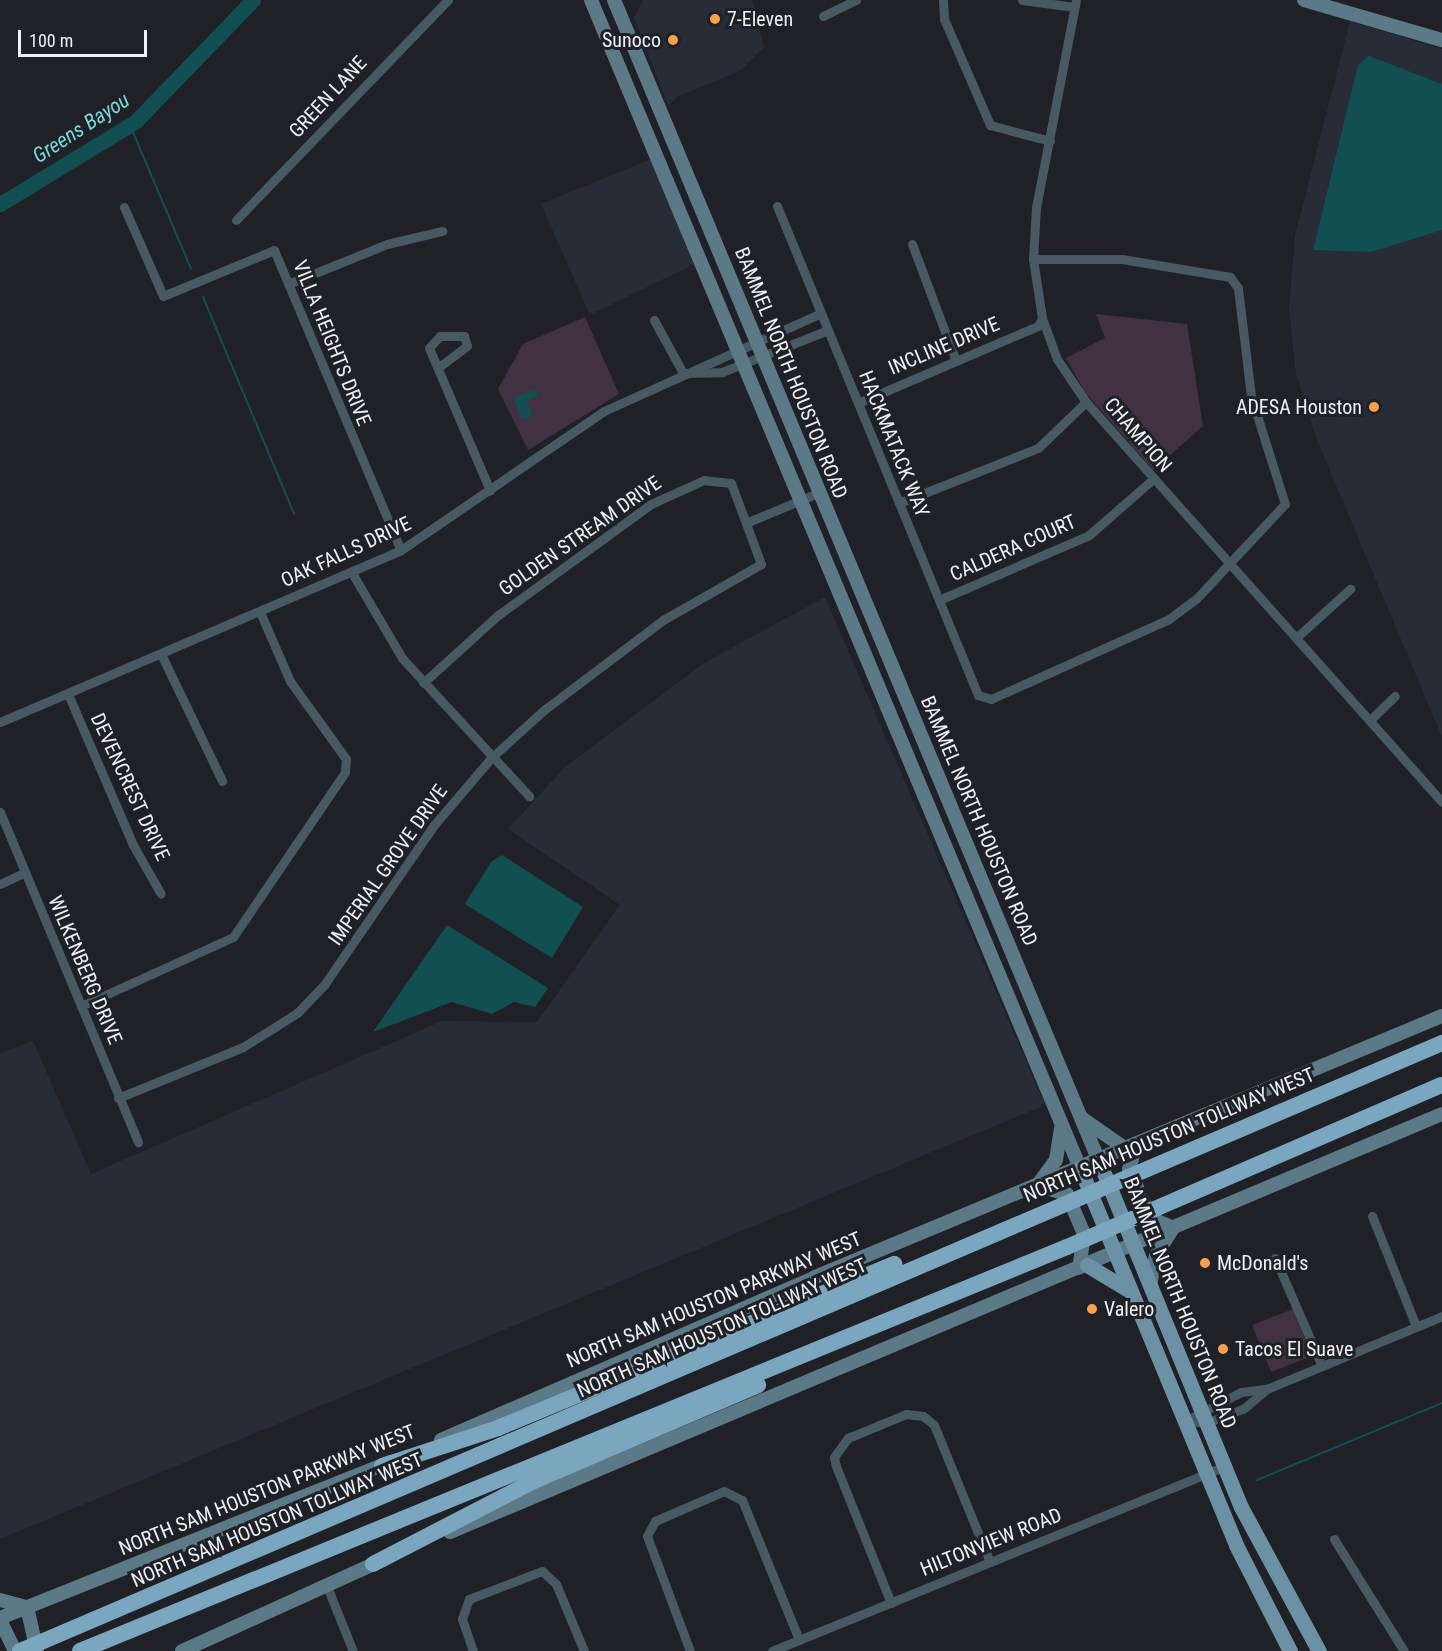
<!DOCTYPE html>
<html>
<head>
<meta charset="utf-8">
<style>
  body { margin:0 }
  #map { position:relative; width:1442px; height:1651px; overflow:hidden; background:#1f2126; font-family:"Roboto Condensed",sans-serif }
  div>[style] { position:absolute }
  .built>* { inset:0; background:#272c36 }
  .green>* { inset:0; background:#423142 }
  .water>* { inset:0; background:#114f52 }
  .stream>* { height:2px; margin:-1px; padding:0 1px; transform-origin:1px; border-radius:1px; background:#114f52 }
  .river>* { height:15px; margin:-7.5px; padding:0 7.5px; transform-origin:7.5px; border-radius:7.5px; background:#114f52 }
  .street>* { height:9px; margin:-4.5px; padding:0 4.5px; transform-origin:4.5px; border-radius:4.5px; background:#475963 }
  .secondary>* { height:14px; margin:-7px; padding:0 7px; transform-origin:7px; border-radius:7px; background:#5c7988 }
  .primary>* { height:15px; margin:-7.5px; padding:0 7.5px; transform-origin:7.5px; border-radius:7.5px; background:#6c91a5 }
  .highway>* { height:16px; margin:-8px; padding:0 8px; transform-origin:8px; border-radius:8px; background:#7aa7bf }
  .dots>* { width:16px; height:16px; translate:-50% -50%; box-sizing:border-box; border:3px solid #1f2126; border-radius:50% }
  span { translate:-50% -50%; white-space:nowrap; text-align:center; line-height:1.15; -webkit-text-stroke:6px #1f2126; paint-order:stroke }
  .poi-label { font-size:20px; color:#eef0f3 }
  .left { translate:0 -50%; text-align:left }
  .right { translate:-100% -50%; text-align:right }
  .street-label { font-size:20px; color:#eef0f3 }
  .water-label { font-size:21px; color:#7ad8dd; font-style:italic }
  .scale { position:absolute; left:18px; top:30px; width:129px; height:27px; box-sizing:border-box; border:3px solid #eef0f3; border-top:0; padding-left:8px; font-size:18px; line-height:21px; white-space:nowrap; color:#eef0f3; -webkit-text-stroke:4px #1f2126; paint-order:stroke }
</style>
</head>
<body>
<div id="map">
  <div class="built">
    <i style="clip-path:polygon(643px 0,752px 0,764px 47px,740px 71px,677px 97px,668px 106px,634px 17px)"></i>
    <i style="clip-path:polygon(1350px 21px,1442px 49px,1442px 737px,1317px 440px,1296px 374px,1289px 309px,1295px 236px)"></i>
    <i style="clip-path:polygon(651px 159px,694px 264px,590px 315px,541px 204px)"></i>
    <i style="clip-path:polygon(825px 597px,1045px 1105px,0 1539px,0 1053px,33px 1041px,91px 1174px,442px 1021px,537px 1022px,620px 905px,508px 829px,565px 767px,704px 663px)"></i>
  </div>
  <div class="green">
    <i style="clip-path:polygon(1096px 314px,1187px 324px,1203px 426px,1153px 470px,1085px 392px,1066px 358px,1105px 338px)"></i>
    <i style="clip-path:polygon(585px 317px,619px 394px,528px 450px,498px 389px,523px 344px)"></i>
    <i style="clip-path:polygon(1293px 1309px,1312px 1356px,1271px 1372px,1252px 1325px)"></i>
  </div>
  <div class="water">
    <i style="clip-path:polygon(1369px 56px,1442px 84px,1442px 230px,1371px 252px,1313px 250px,1358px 65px)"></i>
    <i style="clip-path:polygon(535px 389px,538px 396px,527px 401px,533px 415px,522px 420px,513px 398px)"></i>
    <i style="clip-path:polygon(502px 855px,583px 907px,552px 958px,465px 904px,491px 862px)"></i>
    <i style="clip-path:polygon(447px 925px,548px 988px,535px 1007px,514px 1002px,492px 1014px,452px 1002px,373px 1032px)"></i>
  </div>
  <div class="stream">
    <i style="left:130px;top:125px;width:156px;rotate:67deg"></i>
    <i style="left:203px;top:297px;width:235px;rotate:67.2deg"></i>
    <i style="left:1257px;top:1480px;width:200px;rotate:-22.6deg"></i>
  </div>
  <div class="river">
    <i style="left:0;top:204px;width:158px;rotate:-31.3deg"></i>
    <i style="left:135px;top:122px;width:170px;rotate:-46deg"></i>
  </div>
  <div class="street">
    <i style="left:943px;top:0;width:19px;rotate:87deg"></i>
    <i style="left:944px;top:19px;width:116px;rotate:66.5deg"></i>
    <i style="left:990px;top:125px;width:62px;rotate:14.9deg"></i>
    <i style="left:1022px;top:0;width:53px;rotate:7.5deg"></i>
    <i style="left:1076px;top:0;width:211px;rotate:100.9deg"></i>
    <i style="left:1036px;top:207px;width:52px;rotate:93.3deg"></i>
    <i style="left:1033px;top:259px;width:60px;rotate:81.3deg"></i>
    <i style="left:1042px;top:318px;width:44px;rotate:69.9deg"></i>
    <i style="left:1057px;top:359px;width:52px;rotate:56deg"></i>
    <i style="left:1086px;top:402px;width:535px;rotate:48.33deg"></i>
    <i style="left:823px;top:16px;width:37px;rotate:-26deg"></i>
    <i style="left:777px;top:206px;width:529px;rotate:67.66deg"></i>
    <i style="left:978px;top:695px;width:14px;rotate:17deg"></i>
    <i style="left:991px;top:699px;width:195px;rotate:-24.2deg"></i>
    <i style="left:1169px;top:619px;width:34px;rotate:-37deg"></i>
    <i style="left:1196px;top:599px;width:130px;rotate:-46.9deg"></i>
    <i style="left:1285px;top:504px;width:113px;rotate:-107.5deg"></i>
    <i style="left:1251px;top:396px;width:109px;rotate:-96.9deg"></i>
    <i style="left:1238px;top:288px;width:14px;rotate:-126deg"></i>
    <i style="left:1230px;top:277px;width:110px;rotate:-170.6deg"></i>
    <i style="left:1121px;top:259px;width:88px;rotate:180deg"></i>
    <i style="left:124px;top:207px;width:97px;rotate:66.3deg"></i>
    <i style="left:163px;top:296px;width:120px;rotate:-22.5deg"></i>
    <i style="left:274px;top:250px;width:326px;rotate:67.1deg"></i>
    <i style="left:236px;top:220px;width:306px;rotate:-46.1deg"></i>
    <i style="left:912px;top:244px;width:125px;rotate:69.4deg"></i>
    <i style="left:288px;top:284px;width:107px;rotate:-22deg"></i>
    <i style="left:387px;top:244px;width:57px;rotate:-13.3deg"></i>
    <i style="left:654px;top:320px;width:60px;rotate:61.3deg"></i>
    <i style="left:439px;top:367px;width:35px;rotate:-37deg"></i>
    <i style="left:467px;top:346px;width:10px;rotate:-107deg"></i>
    <i style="left:464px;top:336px;width:24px;rotate:180deg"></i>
    <i style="left:440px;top:336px;width:16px;rotate:133deg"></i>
    <i style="left:429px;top:348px;width:155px;rotate:66.8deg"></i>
    <i style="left:683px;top:373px;width:39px;rotate:-1deg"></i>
    <i style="left:722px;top:372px;width:114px;rotate:-21.6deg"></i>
    <i style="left:858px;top:403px;width:196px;rotate:-23.2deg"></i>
    <i style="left:1038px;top:326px;width:9px;rotate:-63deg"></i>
    <i style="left:899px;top:503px;width:149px;rotate:-21.6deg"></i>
    <i style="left:1038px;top:448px;width:66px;rotate:-43.8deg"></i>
    <i style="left:748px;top:522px;width:76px;rotate:-22.5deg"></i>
    <i style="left:352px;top:573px;width:99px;rotate:59.5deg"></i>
    <i style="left:402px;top:658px;width:188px;rotate:47.4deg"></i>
    <i style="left:939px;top:600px;width:163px;rotate:-23.4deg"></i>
    <i style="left:1089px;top:535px;width:85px;rotate:-41.2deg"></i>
    <i style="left:1297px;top:637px;width:72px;rotate:-42.2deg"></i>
    <i style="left:161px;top:654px;width:141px;rotate:64.3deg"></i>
    <i style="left:68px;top:694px;width:164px;rotate:66.7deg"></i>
    <i style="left:133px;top:845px;width:56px;rotate:60.3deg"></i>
    <i style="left:1371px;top:719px;width:33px;rotate:-44deg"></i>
    <i style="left:0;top:722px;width:436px;rotate:-23.2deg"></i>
    <i style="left:401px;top:550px;width:246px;rotate:-34.4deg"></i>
    <i style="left:604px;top:411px;width:238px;rotate:-24.3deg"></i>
    <i style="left:0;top:812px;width:358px;rotate:67.3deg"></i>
    <i style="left:0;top:884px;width:26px;rotate:-25deg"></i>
    <i style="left:81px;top:1006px;width:167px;rotate:-24.4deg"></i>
    <i style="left:233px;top:937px;width:199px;rotate:-55.8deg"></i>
    <i style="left:345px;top:772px;width:13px;rotate:-86deg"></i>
    <i style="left:346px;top:759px;width:96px;rotate:-125.7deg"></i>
    <i style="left:290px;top:681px;width:75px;rotate:-113.5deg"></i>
    <i style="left:118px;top:1098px;width:135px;rotate:-22.2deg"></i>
    <i style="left:243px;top:1047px;width:64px;rotate:-32.2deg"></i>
    <i style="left:297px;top:1013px;width:39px;rotate:-46deg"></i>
    <i style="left:324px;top:985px;width:194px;rotate:-55.5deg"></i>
    <i style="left:434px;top:825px;width:88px;rotate:-49.6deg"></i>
    <i style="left:491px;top:758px;width:72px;rotate:-42.2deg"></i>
    <i style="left:544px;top:710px;width:149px;rotate:-37.1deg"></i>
    <i style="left:663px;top:620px;width:113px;rotate:-29.7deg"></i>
    <i style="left:761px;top:564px;width:86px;rotate:-110.3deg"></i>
    <i style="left:731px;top:483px;width:27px;rotate:-174deg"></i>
    <i style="left:704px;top:480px;width:58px;rotate:155.6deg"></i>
    <i style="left:651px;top:504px;width:189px;rotate:144deg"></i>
    <i style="left:498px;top:615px;width:101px;rotate:137.8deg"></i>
    <i style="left:1372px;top:1216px;width:118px;rotate:68.2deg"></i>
    <i style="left:1275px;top:1258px;width:118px;rotate:66.5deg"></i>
    <i style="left:1185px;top:1421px;width:21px;rotate:5deg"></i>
    <i style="left:1206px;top:1423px;width:40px;rotate:-21deg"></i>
    <i style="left:1243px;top:1409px;width:31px;rotate:-40deg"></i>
    <i style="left:1267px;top:1389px;width:190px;rotate:-22.6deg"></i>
    <i style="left:1185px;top:1421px;width:63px;rotate:-27.4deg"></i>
    <i style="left:1241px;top:1392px;width:26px;rotate:-7deg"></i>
    <i style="left:1334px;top:1539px;width:132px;rotate:58deg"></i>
    <i style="left:326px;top:1584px;width:72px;rotate:68.1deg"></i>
    <i style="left:891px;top:1603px;width:148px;rotate:-111.9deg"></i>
    <i style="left:836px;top:1466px;width:9px;rotate:-103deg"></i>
    <i style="left:834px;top:1457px;width:24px;rotate:-54deg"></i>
    <i style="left:848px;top:1438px;width:63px;rotate:-22.5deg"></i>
    <i style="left:906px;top:1414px;width:17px;rotate:7deg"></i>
    <i style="left:923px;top:1416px;width:14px;rotate:39deg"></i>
    <i style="left:934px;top:1425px;width:148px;rotate:67.8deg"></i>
    <i style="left:473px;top:1651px;width:34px;rotate:-109deg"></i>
    <i style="left:462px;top:1619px;width:21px;rotate:-71deg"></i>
    <i style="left:469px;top:1599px;width:78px;rotate:-21deg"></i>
    <i style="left:542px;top:1571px;width:19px;rotate:43deg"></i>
    <i style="left:556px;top:1584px;width:73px;rotate:67.3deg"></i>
    <i style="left:690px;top:1651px;width:123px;rotate:-110.5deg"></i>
    <i style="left:647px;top:1536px;width:17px;rotate:-62deg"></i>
    <i style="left:655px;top:1521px;width:75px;rotate:-23.5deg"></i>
    <i style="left:724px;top:1491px;width:20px;rotate:27deg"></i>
    <i style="left:742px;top:1500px;width:151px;rotate:67.8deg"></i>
    <i style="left:772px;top:1651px;width:487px;rotate:-22.2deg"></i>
  </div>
  <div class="secondary">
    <i style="left:591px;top:0;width:1266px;rotate:67.28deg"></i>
    <i style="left:614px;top:0;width:1258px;rotate:67.33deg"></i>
    <i style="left:1304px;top:0;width:144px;rotate:16.2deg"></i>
    <i style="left:1083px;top:1119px;width:52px;rotate:34.9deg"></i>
    <i style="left:1136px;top:1145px;width:25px;rotate:106deg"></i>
    <i style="left:1129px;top:1169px;width:53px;rotate:66.8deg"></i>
    <i style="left:1150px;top:1218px;width:25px;rotate:23deg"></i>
    <i style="left:1173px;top:1228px;width:32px;rotate:122deg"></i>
    <i style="left:1156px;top:1255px;width:31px;rotate:101deg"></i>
    <i style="left:1039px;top:1183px;width:29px;rotate:-54deg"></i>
    <i style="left:1056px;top:1160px;width:32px;rotate:-81deg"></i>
    <i style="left:1039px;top:1186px;width:29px;rotate:16deg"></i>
    <i style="left:1067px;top:1194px;width:43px;rotate:67deg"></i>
    <i style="left:1084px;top:1234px;width:34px;rotate:98deg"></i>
    <i style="left:441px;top:1440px;width:408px;rotate:-23.5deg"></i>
    <i style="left:815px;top:1277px;width:679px;rotate:-22.6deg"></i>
    <i style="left:450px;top:1532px;width:1076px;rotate:-22.85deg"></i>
    <i style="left:0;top:1600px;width:28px;rotate:15deg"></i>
    <i style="left:27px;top:1607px;width:45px;rotate:77.2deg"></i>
    <i style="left:0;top:1618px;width:421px;rotate:-21.8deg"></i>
    <i style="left:0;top:1620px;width:34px;rotate:64deg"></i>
    <i style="left:182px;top:1651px;width:221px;rotate:-24.4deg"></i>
  </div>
  <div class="primary">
    <i style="left:1099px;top:1161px;width:374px;rotate:67.7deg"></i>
    <i style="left:1241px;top:1507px;width:164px;rotate:61.6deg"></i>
    <i style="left:1080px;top:1168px;width:408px;rotate:67.5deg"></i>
    <i style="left:1236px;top:1545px;width:119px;rotate:63deg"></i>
    <i style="left:1087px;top:1265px;width:50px;rotate:31.2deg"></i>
  </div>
  <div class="highway">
    <i style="left:382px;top:1466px;width:122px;rotate:-18.1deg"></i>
    <i style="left:498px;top:1428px;width:429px;rotate:-22.5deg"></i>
    <i style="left:373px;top:1564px;width:179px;rotate:-27.3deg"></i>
    <i style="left:532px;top:1482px;width:246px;rotate:-23.2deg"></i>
    <i style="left:20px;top:1651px;width:1547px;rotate:-23.15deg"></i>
    <i style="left:80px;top:1651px;width:1066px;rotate:-22.26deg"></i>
    <i style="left:1067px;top:1247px;width:408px;rotate:-23.4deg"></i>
  </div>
  <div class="dots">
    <i style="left:715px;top:19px;background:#f8a04b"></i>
    <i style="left:673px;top:40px;background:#f8a04b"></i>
    <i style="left:1374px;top:407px;background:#f8a04b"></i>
    <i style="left:1205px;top:1263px;background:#f8a04b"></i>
    <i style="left:1092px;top:1309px;background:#f8a04b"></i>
    <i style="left:1223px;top:1349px;background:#f8a04b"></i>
  </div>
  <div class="poi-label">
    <span class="left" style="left:727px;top:19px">7-Eleven</span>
    <span class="right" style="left:661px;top:40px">Sunoco</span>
    <span class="right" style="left:1362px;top:407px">ADESA Houston</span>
    <span class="left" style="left:1217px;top:1263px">McDonald's</span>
    <span class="left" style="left:1104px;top:1309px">Valero</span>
    <span class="left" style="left:1235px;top:1349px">Tacos El Suave</span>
  </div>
  <div class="street-label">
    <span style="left:328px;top:97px;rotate:-47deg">GREEN LANE</span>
    <span style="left:332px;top:343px;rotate:68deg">VILLA HEIGHTS DRIVE</span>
    <span style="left:944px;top:346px;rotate:-23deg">INCLINE DRIVE</span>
    <span style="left:791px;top:373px;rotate:68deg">BAMMEL NORTH HOUSTON ROAD</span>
    <span style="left:1138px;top:435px;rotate:49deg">CHAMPION</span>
    <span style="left:894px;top:444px;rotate:68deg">HACKMATACK WAY</span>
    <span style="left:580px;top:536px;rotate:-35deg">GOLDEN STREAM DRIVE</span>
    <span style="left:1013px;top:548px;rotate:-24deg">CALDERA COURT</span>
    <span style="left:346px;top:552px;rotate:-25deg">OAK FALLS DRIVE</span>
    <span style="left:130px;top:787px;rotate:65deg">DEVENCREST DRIVE</span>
    <span style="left:979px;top:821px;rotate:67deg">BAMMEL NORTH HOUSTON ROAD</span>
    <span style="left:388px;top:865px;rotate:-55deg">IMPERIAL GROVE DRIVE</span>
    <span style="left:85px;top:970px;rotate:67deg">WILKENBERG DRIVE</span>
    <span style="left:1169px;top:1135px;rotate:-23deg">NORTH SAM HOUSTON TOLLWAY WEST</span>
    <span style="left:714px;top:1300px;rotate:-23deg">NORTH SAM HOUSTON PARKWAY WEST</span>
    <span style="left:1180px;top:1303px;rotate:68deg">BAMMEL NORTH HOUSTON ROAD</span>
    <span style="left:722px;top:1328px;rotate:-24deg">NORTH SAM HOUSTON TOLLWAY WEST</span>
    <span style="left:267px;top:1490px;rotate:-22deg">NORTH SAM HOUSTON PARKWAY WEST</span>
    <span style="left:277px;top:1520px;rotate:-23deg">NORTH SAM HOUSTON TOLLWAY WEST</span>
    <span style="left:991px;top:1542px;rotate:-22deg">HILTONVIEW ROAD</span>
  </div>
  <div class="water-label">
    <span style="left:81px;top:128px;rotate:-33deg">Greens Bayou</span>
  </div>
  <div class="scale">100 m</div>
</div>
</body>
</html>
